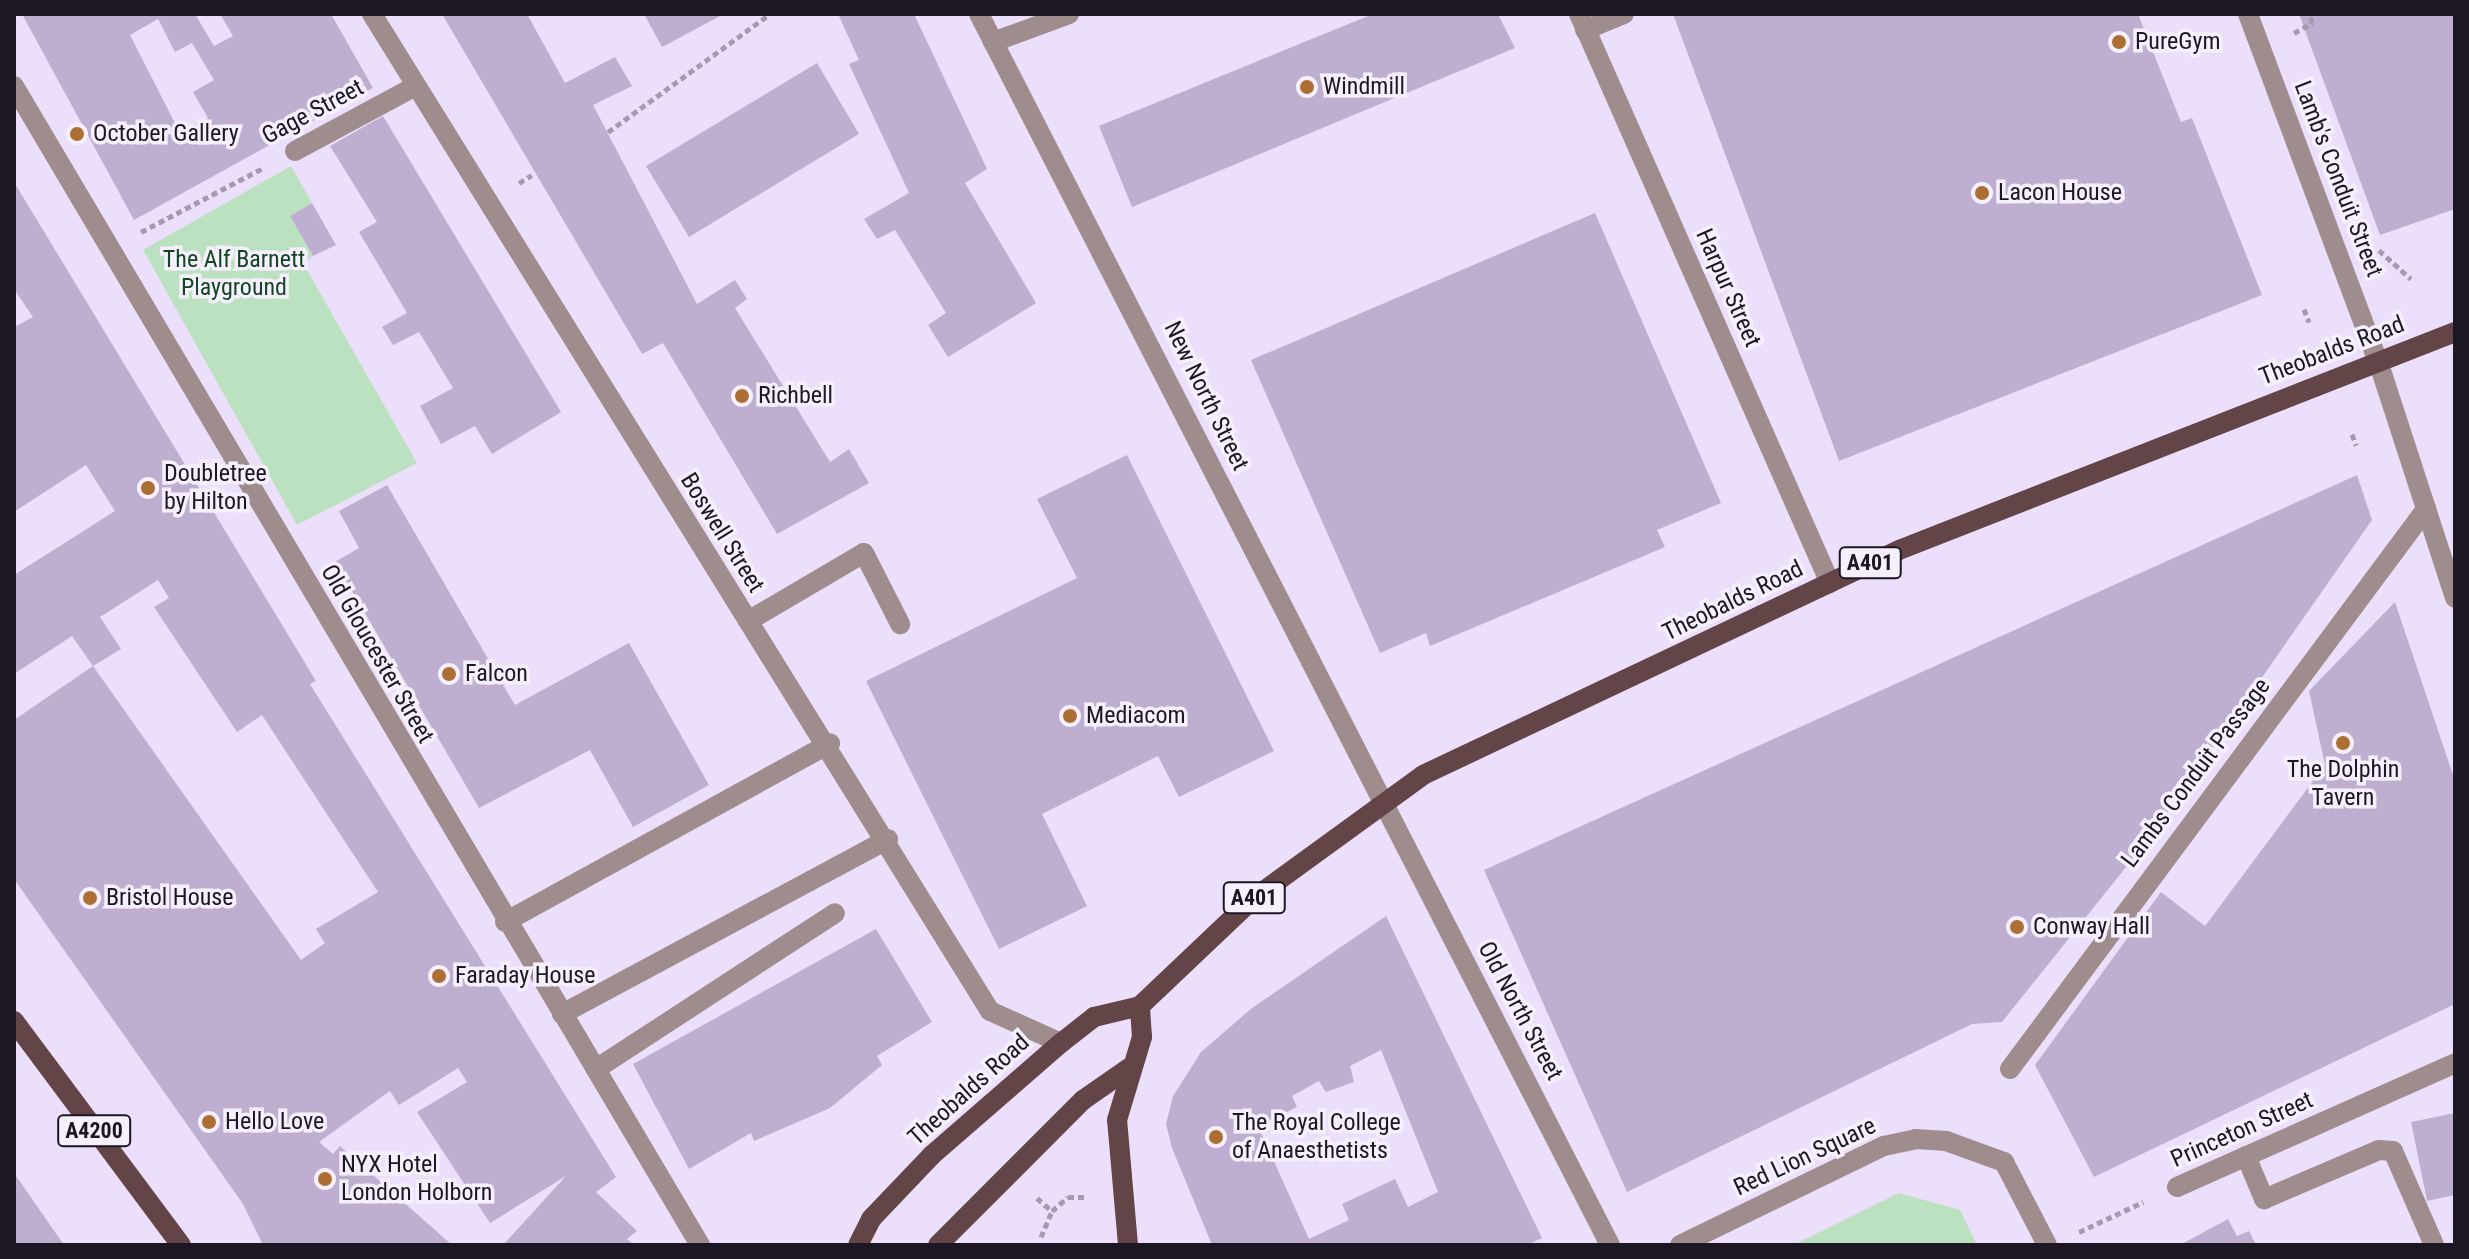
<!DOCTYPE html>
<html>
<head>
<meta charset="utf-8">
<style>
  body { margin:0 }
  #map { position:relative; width:2469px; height:1259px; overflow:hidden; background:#ecdffb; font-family:"Roboto Condensed",sans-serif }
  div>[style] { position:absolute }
  .green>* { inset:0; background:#bce1c1 }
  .building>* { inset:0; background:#beafd0 }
  .path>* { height:5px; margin-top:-2.5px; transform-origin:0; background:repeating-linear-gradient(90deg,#a59ab1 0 6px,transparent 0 10px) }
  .minor>* { height:20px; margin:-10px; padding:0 10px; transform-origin:10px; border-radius:10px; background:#9f8d8e }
  .major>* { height:20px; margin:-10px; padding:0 10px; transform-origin:10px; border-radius:10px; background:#634548 }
  .dots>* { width:22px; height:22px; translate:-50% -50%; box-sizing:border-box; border:4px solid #f6f0fe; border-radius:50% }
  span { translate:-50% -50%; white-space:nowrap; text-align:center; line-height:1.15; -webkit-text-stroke:7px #f6f0fe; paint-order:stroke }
  .shield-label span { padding:2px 6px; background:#f6f0fe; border:2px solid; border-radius:6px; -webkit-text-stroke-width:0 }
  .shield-label { font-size:22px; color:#1d1723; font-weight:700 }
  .poi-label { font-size:24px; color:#1d1723 }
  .left { translate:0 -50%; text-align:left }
  .street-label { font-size:24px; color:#1d1723 }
  .park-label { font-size:24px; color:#144521 }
  .frame { position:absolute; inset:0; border:16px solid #1d1723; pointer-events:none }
</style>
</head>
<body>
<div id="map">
  <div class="green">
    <i style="clip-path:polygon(291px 166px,312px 203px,290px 216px,313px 256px,303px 263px,417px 463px,297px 525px,143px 250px)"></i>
    <i style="clip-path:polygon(1899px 1193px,1960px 1210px,1977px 1245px,1793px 1245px)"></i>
  </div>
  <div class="building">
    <i style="clip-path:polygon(evenodd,22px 14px,195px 14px,214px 46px,233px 36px,220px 14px,331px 14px,373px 88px,134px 220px,22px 14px,158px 19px,175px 52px,192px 43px,214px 80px,193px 92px,208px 118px,180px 133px,130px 35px,158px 19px)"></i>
    <i style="clip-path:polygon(442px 14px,527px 14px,565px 83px,615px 57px,632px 86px,593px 105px,697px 304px,735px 280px,747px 299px,735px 308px,830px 462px,849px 449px,869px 483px,777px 534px,663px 343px,642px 354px)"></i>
    <i style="clip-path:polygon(644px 14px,724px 14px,662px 47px)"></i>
    <i style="clip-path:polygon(838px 14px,914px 14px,987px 169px,965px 183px,1036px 303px,948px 357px,928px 325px,946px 313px,895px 230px,877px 239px,864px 219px,909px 193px,849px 64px,859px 60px)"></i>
    <i style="clip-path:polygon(1373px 14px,1498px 14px,1515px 48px,1132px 207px,1099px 126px)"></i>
    <i style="clip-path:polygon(1673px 14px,2138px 14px,2181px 122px,2192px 118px,2262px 295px,1839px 461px)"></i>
    <i style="clip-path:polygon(2299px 14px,2455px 14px,2455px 209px,2380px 235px)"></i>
    <i style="clip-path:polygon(817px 63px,859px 134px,689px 237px,646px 166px)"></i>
    <i style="clip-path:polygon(383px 116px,561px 412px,492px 454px,475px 426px,441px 444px,420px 406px,453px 388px,419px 332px,393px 345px,382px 327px,407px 313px,359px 232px,377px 222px,330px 146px)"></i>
    <i style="clip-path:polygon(evenodd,14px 182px,316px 681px,310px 684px,616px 1177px,596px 1192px,637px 1231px,627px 1239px,634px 1245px,503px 1245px,566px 1176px,490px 1223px,417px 1112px,467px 1082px,458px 1068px,399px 1105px,390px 1091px,319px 1142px,333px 1154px,340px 1146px,452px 1245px,263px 1245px,243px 1204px,14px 879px,14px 720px,93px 666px,72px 636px,14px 674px,14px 575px,115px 511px,86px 465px,14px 512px,14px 327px,33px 317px,14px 289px,14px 182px,158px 580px,169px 598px,154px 607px,237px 732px,262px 715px,378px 892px,316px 929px,325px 943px,301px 960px,93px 666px,121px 649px,100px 617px,158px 580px)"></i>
    <i style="clip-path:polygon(312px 203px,336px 245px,313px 256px,290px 216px)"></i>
    <i style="clip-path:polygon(1595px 213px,1721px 503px,1657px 530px,1665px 547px,1430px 646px,1426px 633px,1380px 653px,1251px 360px)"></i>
    <i style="clip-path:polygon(1127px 455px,1274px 751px,1179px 797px,1158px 756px,1042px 814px,1087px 906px,999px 949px,866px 681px,1077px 578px,1037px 499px)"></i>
    <i style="clip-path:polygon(2357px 475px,2372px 520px,2154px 832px,2002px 1022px,1972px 1024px,1627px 1192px,1484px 870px)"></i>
    <i style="clip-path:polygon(387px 485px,515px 705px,629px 643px,709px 785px,633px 827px,590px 750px,479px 808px,335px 562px,359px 548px,339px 511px)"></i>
    <i style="clip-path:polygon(2395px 602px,2455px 781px,2455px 1004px,2094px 1177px,2035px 1065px,2161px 892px,2205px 926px,2325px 765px,2309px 691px)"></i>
    <i style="clip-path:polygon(evenodd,1386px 916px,1542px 1238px,1527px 1245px,1212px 1245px,1172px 1148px,1166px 1124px,1173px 1096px,1201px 1052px,1252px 1008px,1386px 916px,1381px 1050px,1438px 1192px,1408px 1207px,1395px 1179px,1342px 1204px,1349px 1220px,1309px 1239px,1258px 1126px,1297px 1107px,1292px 1096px,1319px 1081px,1326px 1092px,1354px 1082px,1350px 1066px,1381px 1050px)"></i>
    <i style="clip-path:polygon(876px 929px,932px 1022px,877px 1056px,882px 1065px,830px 1108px,754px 1141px,751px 1133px,689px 1169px,633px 1064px)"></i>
    <i style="clip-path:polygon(2455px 1113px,2455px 1195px,2427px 1201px,2411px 1122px)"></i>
    <i style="clip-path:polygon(14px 1173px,64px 1245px,14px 1245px)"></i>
    <i style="clip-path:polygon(2228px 1219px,2237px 1236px,2249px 1231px,2256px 1245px,2180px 1245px)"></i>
  </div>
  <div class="path">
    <i style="left:2294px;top:33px;width:21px;rotate:-29deg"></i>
    <i style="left:2312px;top:23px;width:9px;rotate:-103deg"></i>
    <i style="left:608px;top:132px;width:200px;rotate:-36.1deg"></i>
    <i style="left:519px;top:183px;width:15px;rotate:-32deg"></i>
    <i style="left:141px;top:232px;width:138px;rotate:-27.7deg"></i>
    <i style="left:2379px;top:250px;width:43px;rotate:42.2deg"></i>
    <i style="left:2304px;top:309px;width:14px;rotate:69deg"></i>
    <i style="left:2352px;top:434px;width:12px;rotate:70deg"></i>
    <i style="left:1037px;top:1198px;width:20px;rotate:41deg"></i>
    <i style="left:2079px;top:1232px;width:71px;rotate:-25.1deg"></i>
    <i style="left:1041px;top:1237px;width:28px;rotate:-67deg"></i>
    <i style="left:1052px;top:1211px;width:21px;rotate:-41deg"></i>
    <i style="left:1068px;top:1197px;width:17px"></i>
    <i style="left:1880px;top:1245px;width:55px"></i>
  </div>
  <div class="minor">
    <i style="left:372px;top:14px;width:1173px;rotate:58.21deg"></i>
    <i style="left:990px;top:1011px;width:78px;rotate:24.3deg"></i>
    <i style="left:979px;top:14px;width:1383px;rotate:62.86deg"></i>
    <i style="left:1579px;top:14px;width:622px;rotate:66.2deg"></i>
    <i style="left:2248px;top:14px;width:374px;rotate:69.5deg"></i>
    <i style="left:2379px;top:364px;width:246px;rotate:72deg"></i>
    <i style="left:1585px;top:30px;width:42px;rotate:-22.3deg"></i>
    <i style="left:993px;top:42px;width:81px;rotate:-20.2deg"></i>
    <i style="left:14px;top:86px;width:1347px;rotate:59.38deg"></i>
    <i style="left:295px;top:151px;width:135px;rotate:-28.3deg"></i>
    <i style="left:748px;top:621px;width:134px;rotate:-30.4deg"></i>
    <i style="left:864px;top:553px;width:80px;rotate:63.1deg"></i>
    <i style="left:505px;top:922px;width:371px;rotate:-28.8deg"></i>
    <i style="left:562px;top:1014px;width:370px;rotate:-28.2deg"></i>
    <i style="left:596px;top:1069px;width:285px;rotate:-33.1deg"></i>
    <i style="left:2010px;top:1069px;width:698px;rotate:-53.39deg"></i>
    <i style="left:2246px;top:1156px;width:47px;rotate:67.3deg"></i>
    <i style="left:2264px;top:1199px;width:125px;rotate:-23.1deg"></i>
    <i style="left:2379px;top:1150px;width:14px;rotate:4deg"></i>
    <i style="left:2393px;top:1151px;width:103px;rotate:66.4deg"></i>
    <i style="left:2177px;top:1187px;width:304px;rotate:-24deg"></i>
    <i style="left:1680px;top:1245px;width:227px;rotate:-25.9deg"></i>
    <i style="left:1884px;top:1146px;width:33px;rotate:-12deg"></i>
    <i style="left:1916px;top:1139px;width:30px;rotate:4deg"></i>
    <i style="left:1946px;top:1141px;width:62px;rotate:19.9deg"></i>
    <i style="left:2004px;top:1162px;width:93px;rotate:62.6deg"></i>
  </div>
  <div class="major">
    <i style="left:14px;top:1021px;width:279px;rotate:53.3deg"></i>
    <i style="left:858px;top:1245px;width:29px;rotate:-63deg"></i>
    <i style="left:871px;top:1219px;width:88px;rotate:-46.4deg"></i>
    <i style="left:932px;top:1155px;width:171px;rotate:-41deg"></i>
    <i style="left:1061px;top:1043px;width:42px;rotate:-38.2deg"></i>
    <i style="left:1094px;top:1017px;width:47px;rotate:-13.4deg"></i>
    <i style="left:1140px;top:1006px;width:157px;rotate:-43.5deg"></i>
    <i style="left:1254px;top:898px;width:209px;rotate:-36deg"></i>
    <i style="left:1423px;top:775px;width:526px;rotate:-25.3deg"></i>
    <i style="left:1899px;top:550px;width:597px;rotate:-21.41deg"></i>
    <i style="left:938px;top:1245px;width:205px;rotate:-45deg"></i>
    <i style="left:1083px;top:1100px;width:56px;rotate:-34.8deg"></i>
    <i style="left:1128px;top:1245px;width:125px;rotate:-95deg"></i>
    <i style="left:1117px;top:1120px;width:87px;rotate:-73.2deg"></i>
    <i style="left:1142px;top:1037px;width:31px;rotate:-94deg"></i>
  </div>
  <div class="dots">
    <i style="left:2119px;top:42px;background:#ad6e34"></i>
    <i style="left:1307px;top:87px;background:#ad6e34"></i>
    <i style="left:77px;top:134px;background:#ad6e34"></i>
    <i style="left:1982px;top:193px;background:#ad6e34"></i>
    <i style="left:742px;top:396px;background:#ad6e34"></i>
    <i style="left:148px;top:488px;background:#ad6e34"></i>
    <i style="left:449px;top:674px;background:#ad6e34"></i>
    <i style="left:1070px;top:716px;background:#ad6e34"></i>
    <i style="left:2343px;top:743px;background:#ad6e34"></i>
    <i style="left:90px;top:898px;background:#ad6e34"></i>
    <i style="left:2017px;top:927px;background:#ad6e34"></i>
    <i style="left:439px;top:976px;background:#ad6e34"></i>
    <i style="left:209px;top:1122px;background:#ad6e34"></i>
    <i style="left:1216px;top:1137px;background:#ad6e34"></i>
    <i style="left:325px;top:1179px;background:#ad6e34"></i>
  </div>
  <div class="shield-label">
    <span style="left:1870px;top:563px">A401</span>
    <span style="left:1254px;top:898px">A401</span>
    <span style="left:94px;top:1131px">A4200</span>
  </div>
  <div class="poi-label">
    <span class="left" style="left:2135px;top:42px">PureGym</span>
    <span class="left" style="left:1323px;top:87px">Windmill</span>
    <span class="left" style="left:93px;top:134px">October Gallery</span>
    <span class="left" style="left:1998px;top:193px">Lacon House</span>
    <span class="left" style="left:758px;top:396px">Richbell</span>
    <span class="left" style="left:164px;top:488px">Doubletree<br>by Hilton</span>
    <span class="left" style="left:465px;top:674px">Falcon</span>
    <span class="left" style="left:1086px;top:716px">Mediacom</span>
    <span style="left:2343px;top:784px">The Dolphin<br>Tavern</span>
    <span class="left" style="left:106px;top:898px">Bristol House</span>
    <span class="left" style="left:2033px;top:927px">Conway Hall</span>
    <span class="left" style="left:455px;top:976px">Faraday House</span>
    <span class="left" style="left:225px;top:1122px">Hello Love</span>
    <span class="left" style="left:1232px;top:1137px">The Royal College<br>of Anaesthetists</span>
    <span class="left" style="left:341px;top:1179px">NYX Hotel<br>London Holborn</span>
  </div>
  <div class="street-label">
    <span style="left:313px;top:112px;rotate:-28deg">Gage Street</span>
    <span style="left:2338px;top:179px;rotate:69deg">Lamb's Conduit Street</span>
    <span style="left:1728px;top:288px;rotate:66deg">Harpur Street</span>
    <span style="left:2332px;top:351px;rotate:-21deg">Theobalds Road</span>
    <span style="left:1206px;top:396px;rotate:64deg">New North Street</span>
    <span style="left:722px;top:533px;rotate:58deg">Boswell Street</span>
    <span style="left:1733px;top:601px;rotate:-26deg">Theobalds Road</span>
    <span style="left:377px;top:654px;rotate:60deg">Old Gloucester Street</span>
    <span style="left:2196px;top:773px;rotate:-53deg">Lambs Conduit Passage</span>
    <span style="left:1520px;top:1011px;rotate:62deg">Old North Street</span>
    <span style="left:969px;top:1090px;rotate:-42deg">Theobalds Road</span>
    <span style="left:2242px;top:1130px;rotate:-24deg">Princeton Street</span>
    <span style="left:1805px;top:1157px;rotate:-25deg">Red Lion Square</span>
  </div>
  <div class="park-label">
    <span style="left:234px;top:274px">The Alf Barnett<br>Playground</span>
  </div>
  <div class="frame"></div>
</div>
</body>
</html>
